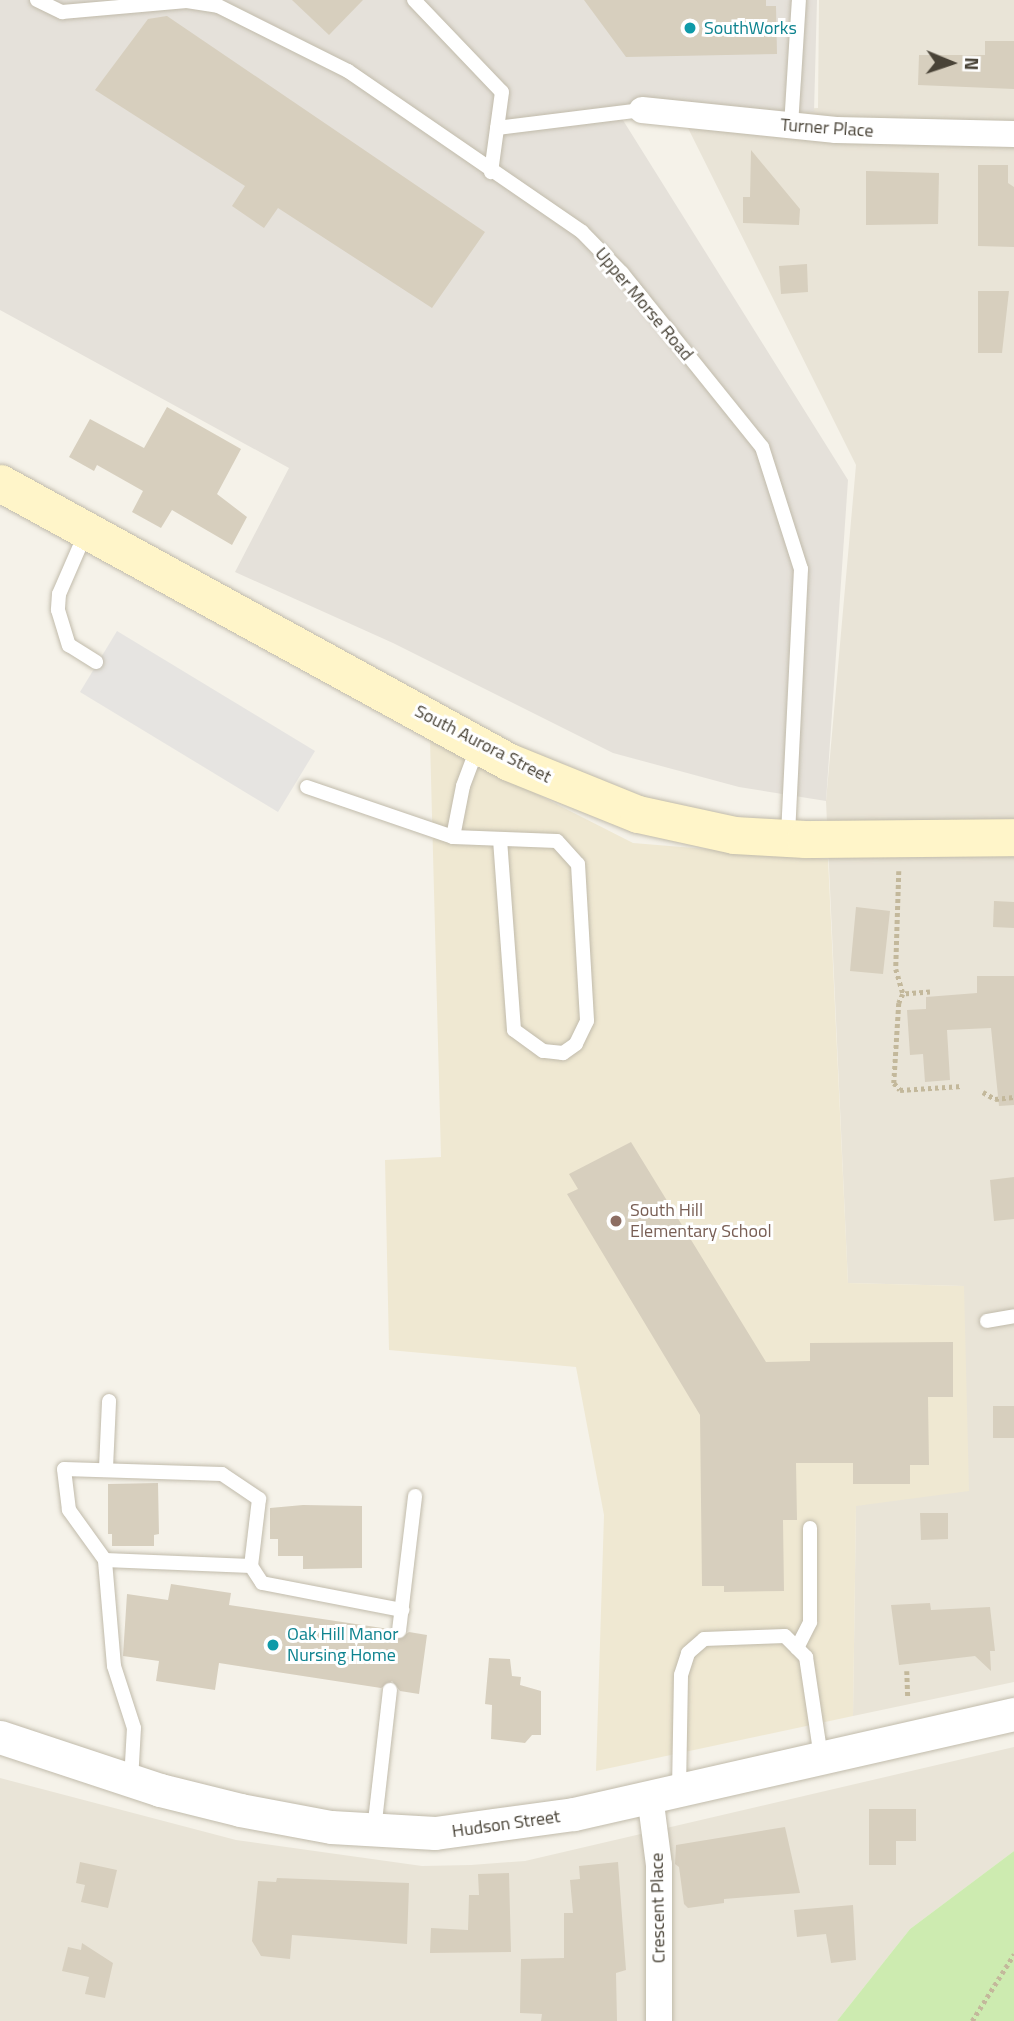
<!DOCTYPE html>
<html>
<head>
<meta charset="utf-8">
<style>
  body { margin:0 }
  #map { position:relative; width:1014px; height:2021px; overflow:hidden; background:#f5f2e9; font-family:"Titillium Web",sans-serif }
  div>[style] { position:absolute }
  .residential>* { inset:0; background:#e9e4d7 }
  .industrial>* { inset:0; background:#e5e1da }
  .education>* { inset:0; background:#efe8d2 }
  .green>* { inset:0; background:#cdebb0 }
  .parking>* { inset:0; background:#e6e4e1 }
  .building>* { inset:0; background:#d7cfbe }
  .path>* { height:4.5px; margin-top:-2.25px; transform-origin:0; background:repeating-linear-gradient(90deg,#c3b89b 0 3.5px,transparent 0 7px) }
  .roads { filter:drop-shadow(0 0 2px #c1bbab) drop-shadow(0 0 2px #c1bbab) }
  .service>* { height:14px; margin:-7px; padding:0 7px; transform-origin:7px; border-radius:7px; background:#fff }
  .minor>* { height:26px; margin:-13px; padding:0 13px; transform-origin:13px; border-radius:13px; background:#fff }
  .tertiary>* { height:33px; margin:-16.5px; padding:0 16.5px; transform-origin:16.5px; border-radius:16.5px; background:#fff }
  .secondary>* { height:37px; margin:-18.5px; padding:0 18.5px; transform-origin:18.5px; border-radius:18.5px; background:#fff5c9 }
  .dots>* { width:19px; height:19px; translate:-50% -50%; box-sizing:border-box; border:4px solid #fff; border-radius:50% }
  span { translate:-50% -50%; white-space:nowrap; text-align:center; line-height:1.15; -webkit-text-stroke:6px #fff; paint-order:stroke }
  .culture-label { font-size:18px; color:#0d838f }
  .left { translate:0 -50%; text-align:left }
  .street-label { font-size:18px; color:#494337 }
  .education-label { font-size:18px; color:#785e54 }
  .north { position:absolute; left:916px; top:28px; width:70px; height:70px; -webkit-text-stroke:5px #fff; paint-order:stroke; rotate:92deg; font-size:19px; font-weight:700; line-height:28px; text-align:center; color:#494337 }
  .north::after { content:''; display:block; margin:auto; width:24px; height:32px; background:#494337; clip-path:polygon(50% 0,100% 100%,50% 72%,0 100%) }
</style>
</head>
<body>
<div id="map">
  <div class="residential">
    <i style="clip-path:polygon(819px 0,1014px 0,1014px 1682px,853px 1716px,856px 1506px,964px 1286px,848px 1283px,826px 801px,856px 465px,681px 114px,818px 108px)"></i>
    <i style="clip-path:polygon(1014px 1747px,1014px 1851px,910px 1929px,837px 2021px,0 2021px,0 1778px,236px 1840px,422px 1866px,471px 1865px,525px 1861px)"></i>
  </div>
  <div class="industrial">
    <i style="clip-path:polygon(0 0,817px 0,814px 112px,616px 109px,848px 480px,826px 801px,739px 787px,613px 753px,393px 643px,235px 572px,289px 468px,0 310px)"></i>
  </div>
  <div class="education">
    <i style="clip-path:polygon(430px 740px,633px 843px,828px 859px,848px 1283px,964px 1286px,969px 1491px,856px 1506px,853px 1716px,596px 1771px,604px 1515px,576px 1367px,389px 1350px,385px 1160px,441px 1157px)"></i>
  </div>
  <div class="green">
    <i style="clip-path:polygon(1014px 1851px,1014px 2021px,837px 2021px,910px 1929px)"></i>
  </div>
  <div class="parking">
    <i style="clip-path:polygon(117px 631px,315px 751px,278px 812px,80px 692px)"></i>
  </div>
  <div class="building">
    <i style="clip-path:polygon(292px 0,363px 0,329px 35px)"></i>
    <i style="clip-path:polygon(584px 0,766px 0,766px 6px,776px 6px,777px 54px,626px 57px)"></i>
    <i style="clip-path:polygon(167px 16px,485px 232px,432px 308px,278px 208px,264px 228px,232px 206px,245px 186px,95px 90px,148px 19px)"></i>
    <i style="clip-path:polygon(985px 41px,1014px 41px,1014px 89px,918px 85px,919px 55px,985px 55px)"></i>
    <i style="clip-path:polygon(751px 150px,800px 209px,799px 225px,743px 223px,743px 197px,750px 197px)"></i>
    <i style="clip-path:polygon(978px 165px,1008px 165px,1008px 183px,1014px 187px,1014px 247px,978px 246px)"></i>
    <i style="clip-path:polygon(866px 171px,939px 173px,938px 224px,866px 225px)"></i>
    <i style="clip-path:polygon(807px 264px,808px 292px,781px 294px,779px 266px)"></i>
    <i style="clip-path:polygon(978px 291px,1009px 291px,1002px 353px,978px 353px)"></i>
    <i style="clip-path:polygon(167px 407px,241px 449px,217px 494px,247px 517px,232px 545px,172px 510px,161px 528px,132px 512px,143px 491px,97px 465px,94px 471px,69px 457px,90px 419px,144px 448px)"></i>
    <i style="clip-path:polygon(994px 901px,1014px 902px,1014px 928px,993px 927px)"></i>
    <i style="clip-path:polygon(856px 907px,890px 911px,883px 974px,850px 971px)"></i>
    <i style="clip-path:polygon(977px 976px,1014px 976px,1014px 1105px,999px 1106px,991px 1028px,947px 1030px,950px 1080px,925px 1082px,923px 1054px,910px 1055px,907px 1010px,926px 1009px,926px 997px,977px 993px)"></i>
    <i style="clip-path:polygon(631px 1142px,766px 1362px,810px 1361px,810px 1343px,953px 1342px,953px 1397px,928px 1397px,929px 1465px,910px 1465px,910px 1484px,853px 1484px,853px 1463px,796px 1463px,797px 1520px,783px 1520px,784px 1591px,724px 1592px,724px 1586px,702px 1586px,700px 1415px,567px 1194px,578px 1189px,569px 1174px)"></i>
    <i style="clip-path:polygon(1014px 1177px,1014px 1219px,994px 1221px,990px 1180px)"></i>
    <i style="clip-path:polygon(993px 1406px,1014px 1406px,1014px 1438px,993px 1438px)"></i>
    <i style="clip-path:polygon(158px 1483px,159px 1534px,154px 1535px,154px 1546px,112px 1546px,112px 1534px,108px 1534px,108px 1484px)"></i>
    <i style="clip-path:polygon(303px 1505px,362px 1506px,362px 1568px,303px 1569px,303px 1556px,278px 1556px,278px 1539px,270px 1539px,270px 1508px)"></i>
    <i style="clip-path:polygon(920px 1513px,948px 1513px,948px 1539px,921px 1540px)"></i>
    <i style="clip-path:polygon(171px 1584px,231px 1593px,229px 1605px,389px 1629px,397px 1640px,409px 1632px,427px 1635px,419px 1694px,400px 1691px,392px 1681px,381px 1688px,219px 1663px,215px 1690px,156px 1681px,159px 1661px,123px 1656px,127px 1594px,168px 1600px)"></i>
    <i style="clip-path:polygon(930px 1603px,931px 1610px,990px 1607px,995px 1651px,990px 1651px,991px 1671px,975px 1656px,899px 1665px,891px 1605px)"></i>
    <i style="clip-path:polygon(489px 1658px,510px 1659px,512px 1676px,521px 1677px,520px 1685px,541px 1691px,541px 1735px,532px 1735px,525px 1743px,491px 1739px,492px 1705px,485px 1704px)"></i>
    <i style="clip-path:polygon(869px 1809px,916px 1809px,916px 1841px,896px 1841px,896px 1865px,869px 1865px)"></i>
    <i style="clip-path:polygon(785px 1827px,800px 1893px,724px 1899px,724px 1903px,688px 1908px,684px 1904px,679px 1867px,675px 1864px,676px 1845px)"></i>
    <i style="clip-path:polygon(80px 1862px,117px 1870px,108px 1908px,81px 1902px,85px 1885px,76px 1883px)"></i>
    <i style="clip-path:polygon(618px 1862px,626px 1970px,616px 1973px,617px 2021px,541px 2021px,542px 2014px,520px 2013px,521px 1959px,564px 1958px,564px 1913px,573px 1913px,570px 1880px,580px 1879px,579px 1866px)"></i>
    <i style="clip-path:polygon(509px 1873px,511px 1952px,430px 1953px,431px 1928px,468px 1930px,469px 1895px,479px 1895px,478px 1874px)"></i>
    <i style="clip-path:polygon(277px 1878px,409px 1883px,407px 1944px,292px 1935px,290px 1959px,261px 1956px,252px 1941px,258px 1881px,276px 1882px)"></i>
    <i style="clip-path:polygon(853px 1905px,856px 1960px,831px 1963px,826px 1934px,797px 1937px,794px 1910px)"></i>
    <i style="clip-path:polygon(82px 1943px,113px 1963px,105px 1998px,85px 1994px,89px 1977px,62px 1971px,68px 1947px,81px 1950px)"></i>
  </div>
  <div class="path">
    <i style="left:899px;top:871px;width:98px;rotate:91.8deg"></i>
    <i style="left:896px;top:969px;width:26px;rotate:74deg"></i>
    <i style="left:930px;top:992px;width:27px;rotate:176deg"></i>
    <i style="left:903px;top:994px;width:10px;rotate:114deg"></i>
    <i style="left:899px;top:1003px;width:80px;rotate:93.6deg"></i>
    <i style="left:894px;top:1083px;width:9px;rotate:49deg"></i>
    <i style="left:900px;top:1090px;width:62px;rotate:-3.7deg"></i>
    <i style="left:983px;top:1092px;width:14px;rotate:30deg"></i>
    <i style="left:995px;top:1099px;width:19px;rotate:-6deg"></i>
    <i style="left:907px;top:1671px;width:25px;rotate:88deg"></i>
    <i style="left:972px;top:2021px;width:79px;rotate:-57.9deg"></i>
  </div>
  <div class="roads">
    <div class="service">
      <i style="left:37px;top:0;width:28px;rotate:26deg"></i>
      <i style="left:62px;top:12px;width:125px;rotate:-5deg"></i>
      <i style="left:187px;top:1px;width:31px;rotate:9deg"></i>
      <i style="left:218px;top:6px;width:145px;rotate:26.6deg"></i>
      <i style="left:348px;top:71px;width:284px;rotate:34.5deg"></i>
      <i style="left:582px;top:232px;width:57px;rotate:45.7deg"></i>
      <i style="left:622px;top:273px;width:223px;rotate:51.2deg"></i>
      <i style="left:762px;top:447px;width:128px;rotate:72.3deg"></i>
      <i style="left:801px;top:569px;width:269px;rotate:92.8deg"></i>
      <i style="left:414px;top:0;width:127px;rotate:46.3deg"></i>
      <i style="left:502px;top:92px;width:81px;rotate:97.8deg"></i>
      <i style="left:791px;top:126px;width:126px;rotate:-86.4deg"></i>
      <i style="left:497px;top:128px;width:146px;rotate:-7.1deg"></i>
      <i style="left:86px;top:532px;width:68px;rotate:113.5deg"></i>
      <i style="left:59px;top:594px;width:16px;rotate:94deg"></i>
      <i style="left:58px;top:610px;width:37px;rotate:73deg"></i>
      <i style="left:69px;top:645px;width:32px;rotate:32deg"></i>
      <i style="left:478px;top:746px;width:43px;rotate:110.6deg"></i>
      <i style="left:463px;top:786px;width:52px;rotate:101.1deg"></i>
      <i style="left:453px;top:837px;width:104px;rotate:2.2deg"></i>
      <i style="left:557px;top:841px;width:31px;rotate:48deg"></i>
      <i style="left:578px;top:864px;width:157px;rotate:86.7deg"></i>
      <i style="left:587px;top:1021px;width:25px;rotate:116deg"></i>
      <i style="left:576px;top:1044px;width:16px;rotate:145deg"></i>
      <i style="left:563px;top:1053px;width:20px;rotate:-174deg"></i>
      <i style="left:543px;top:1051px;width:36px;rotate:-144deg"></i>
      <i style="left:514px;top:1030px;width:190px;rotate:-94.2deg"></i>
      <i style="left:307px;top:787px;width:154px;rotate:18.9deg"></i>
      <i style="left:987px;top:1321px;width:27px;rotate:-10deg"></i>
      <i style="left:106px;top:1468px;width:67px;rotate:-87.4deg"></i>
      <i style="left:105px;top:1560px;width:62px;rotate:-125.8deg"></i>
      <i style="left:69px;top:1510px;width:41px;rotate:-97deg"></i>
      <i style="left:64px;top:1469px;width:158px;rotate:1.8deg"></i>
      <i style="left:222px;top:1474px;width:45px;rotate:34deg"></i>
      <i style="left:259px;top:1499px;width:67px;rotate:96.8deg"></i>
      <i style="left:399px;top:1631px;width:136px;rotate:-83.2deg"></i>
      <i style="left:797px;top:1648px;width:29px;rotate:-63deg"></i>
      <i style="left:810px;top:1622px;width:94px;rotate:-90deg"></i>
      <i style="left:131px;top:1781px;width:53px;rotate:-86.8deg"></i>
      <i style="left:134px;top:1728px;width:65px;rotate:-107.9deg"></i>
      <i style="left:114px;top:1666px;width:106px;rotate:-94.9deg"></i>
      <i style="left:105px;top:1560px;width:146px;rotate:2.4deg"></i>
      <i style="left:251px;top:1566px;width:20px;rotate:57deg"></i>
      <i style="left:262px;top:1583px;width:143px;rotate:10.9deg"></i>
      <i style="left:679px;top:1790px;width:115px;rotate:-89deg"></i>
      <i style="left:681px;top:1675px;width:23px;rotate:-72deg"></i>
      <i style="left:688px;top:1653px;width:21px;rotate:-41deg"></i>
      <i style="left:704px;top:1639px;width:81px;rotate:-2.1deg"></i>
      <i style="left:785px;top:1636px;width:30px;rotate:45deg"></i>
      <i style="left:806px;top:1657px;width:101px;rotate:81.5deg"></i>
      <i style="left:374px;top:1830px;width:141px;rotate:-83.5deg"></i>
    </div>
    <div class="minor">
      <i style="left:642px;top:110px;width:195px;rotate:5.9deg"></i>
      <i style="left:836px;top:130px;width:178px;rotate:1.3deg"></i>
      <i style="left:650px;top:1796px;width:70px;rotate:82.6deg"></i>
      <i style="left:659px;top:1865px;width:156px;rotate:90deg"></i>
    </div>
    <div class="tertiary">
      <i style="left:0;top:1737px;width:169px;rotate:18.3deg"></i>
      <i style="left:160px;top:1790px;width:82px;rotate:14deg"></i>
      <i style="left:240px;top:1810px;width:93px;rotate:10.6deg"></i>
      <i style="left:331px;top:1827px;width:104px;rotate:3.3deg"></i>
      <i style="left:435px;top:1833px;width:140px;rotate:-7.8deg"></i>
      <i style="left:574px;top:1814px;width:451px;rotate:-12.8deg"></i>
    </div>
    <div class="secondary">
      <i style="left:0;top:483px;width:580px;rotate:28.73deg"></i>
      <i style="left:509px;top:762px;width:139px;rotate:22deg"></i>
      <i style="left:638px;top:814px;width:98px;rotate:12.3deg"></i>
      <i style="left:734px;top:835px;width:71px;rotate:3.2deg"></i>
      <i style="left:805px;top:839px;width:209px;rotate:-0.5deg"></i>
    </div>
  </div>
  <div class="dots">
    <i style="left:690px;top:28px;background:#0f9aa8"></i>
    <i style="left:616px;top:1221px;background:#8d6e63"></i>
    <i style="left:273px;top:1645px;background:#0f9aa8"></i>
  </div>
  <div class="culture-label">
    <span class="left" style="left:704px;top:28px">SouthWorks</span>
    <span class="left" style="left:287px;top:1645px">Oak Hill Manor<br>Nursing Home</span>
  </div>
  <div class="street-label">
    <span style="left:827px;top:128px;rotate:4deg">Turner Place</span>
    <span style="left:644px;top:304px;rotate:50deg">Upper Morse Road</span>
    <span style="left:483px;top:744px;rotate:27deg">South Aurora Street</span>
    <span style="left:506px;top:1824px;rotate:-8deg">Hudson Street</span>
    <span style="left:658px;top:1908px;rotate:-91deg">Crescent Place</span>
  </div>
  <div class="education-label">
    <span class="left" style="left:630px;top:1221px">South Hill<br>Elementary School</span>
  </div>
  <div class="north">N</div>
</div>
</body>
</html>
